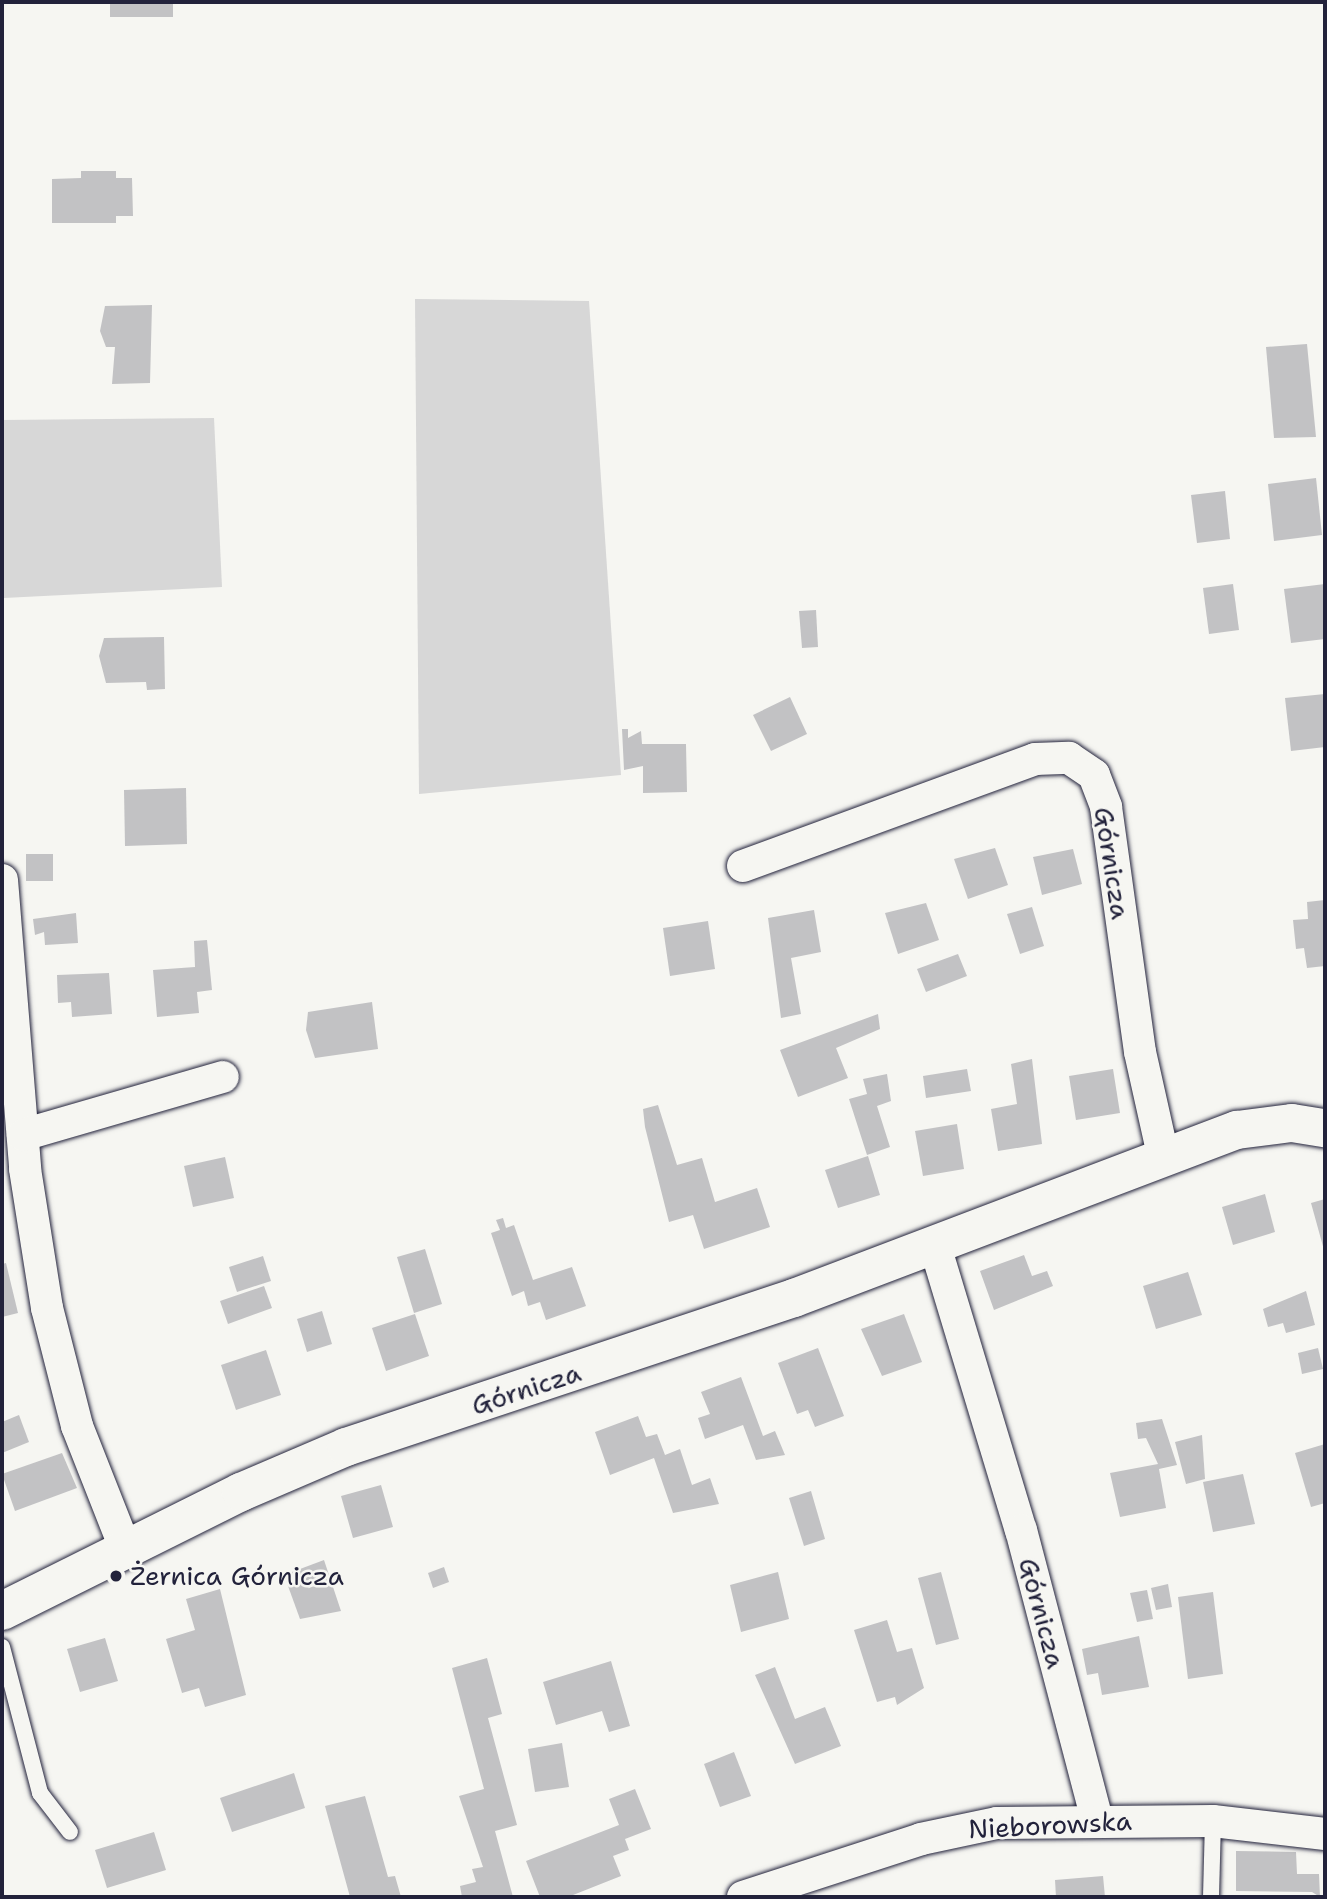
<!DOCTYPE html>
<html>
<head>
<meta charset="utf-8">
<style>
  body { margin:0 }
  #map { position:relative; width:1327px; height:1899px; overflow:hidden; background:#f6f6f2; font-family:"Shantell Sans",sans-serif }
  div>[style] { position:absolute }
  .green>* { inset:0; background:#d7d7d7 }
  .building>* { inset:0; background:#c2c2c4 }
  .roads { filter:drop-shadow(0 0 2px #22223b) drop-shadow(0 0 2px #22223b) }
  .service>* { height:16px; margin:-8px; padding:0 8px; transform-origin:8px; border-radius:8px; background:#f6f6f2 }
  .minor>* { height:32px; margin:-16px; padding:0 16px; transform-origin:16px; border-radius:16px; background:#f6f6f2 }
  .tertiary>* { height:38px; margin:-19px; padding:0 19px; transform-origin:19px; border-radius:19px; background:#f6f6f2 }
  .dots>* { width:19px; height:19px; translate:-50% -50%; box-sizing:border-box; border:4px solid #f6f6f2; border-radius:50% }
  span { translate:-50% -50%; white-space:nowrap; text-align:center; line-height:1.15; -webkit-text-stroke:5px #f6f6f2; paint-order:stroke }
  .street-label { font-size:26px; color:#22223b }
  .poi-label { font-size:26px; color:#22223b }
  .left { translate:0 -50%; text-align:left }
  .frame { position:absolute; inset:0; border:4px solid #22223b; pointer-events:none }
</style>
</head>
<body>
<div id="map">
  <div class="green">
    <i style="clip-path:polygon(415px 299px,589px 301px,621px 775px,419px 794px)"></i>
    <i style="clip-path:polygon(214px 418px,222px 587px,4px 598px,2px 420px)"></i>
  </div>
  <div class="building">
    <i style="clip-path:polygon(110px 2px,173px 2px,173px 17px,110px 17px)"></i>
    <i style="clip-path:polygon(81px 171px,116px 171px,116px 178px,132px 178px,133px 216px,116px 216px,116px 223px,52px 223px,52px 179px,81px 178px)"></i>
    <i style="clip-path:polygon(152px 305px,150px 383px,112px 384px,115px 347px,106px 347px,100px 331px,105px 306px)"></i>
    <i style="clip-path:polygon(1307px 344px,1316px 437px,1274px 438px,1266px 347px)"></i>
    <i style="clip-path:polygon(1316px 478px,1322px 535px,1274px 541px,1268px 484px)"></i>
    <i style="clip-path:polygon(1225px 491px,1230px 539px,1197px 543px,1191px 495px)"></i>
    <i style="clip-path:polygon(1233px 584px,1239px 630px,1209px 634px,1203px 588px)"></i>
    <i style="clip-path:polygon(1325px 584px,1325px 639px,1291px 643px,1284px 589px)"></i>
    <i style="clip-path:polygon(816px 610px,818px 647px,802px 648px,799px 611px)"></i>
    <i style="clip-path:polygon(164px 637px,165px 689px,147px 690px,146px 682px,106px 683px,99px 656px,104px 638px)"></i>
    <i style="clip-path:polygon(1325px 694px,1325px 747px,1291px 751px,1285px 698px)"></i>
    <i style="clip-path:polygon(790px 697px,807px 734px,771px 751px,753px 715px)"></i>
    <i style="clip-path:polygon(622px 729px,628px 729px,628px 738px,641px 731px,642px 744px,686px 744px,687px 792px,643px 793px,643px 766px,624px 770px)"></i>
    <i style="clip-path:polygon(186px 788px,187px 844px,125px 846px,124px 790px)"></i>
    <i style="clip-path:polygon(995px 848px,1008px 885px,968px 899px,954px 859px)"></i>
    <i style="clip-path:polygon(1073px 849px,1082px 884px,1042px 895px,1033px 857px)"></i>
    <i style="clip-path:polygon(26px 854px,53px 854px,53px 881px,26px 881px)"></i>
    <i style="clip-path:polygon(1325px 900px,1325px 966px,1307px 968px,1304px 948px,1296px 949px,1293px 920px,1308px 919px,1307px 902px)"></i>
    <i style="clip-path:polygon(926px 903px,939px 940px,898px 954px,885px 913px)"></i>
    <i style="clip-path:polygon(1032px 907px,1044px 946px,1020px 954px,1007px 914px)"></i>
    <i style="clip-path:polygon(814px 910px,821px 952px,791px 958px,801px 1014px,781px 1018px,768px 918px)"></i>
    <i style="clip-path:polygon(76px 913px,78px 943px,45px 945px,44px 932px,35px 935px,33px 919px)"></i>
    <i style="clip-path:polygon(708px 921px,715px 969px,670px 976px,663px 928px)"></i>
    <i style="clip-path:polygon(207px 940px,212px 990px,197px 992px,199px 1013px,157px 1017px,153px 970px,195px 967px,194px 941px)"></i>
    <i style="clip-path:polygon(958px 954px,967px 976px,926px 992px,917px 969px)"></i>
    <i style="clip-path:polygon(109px 973px,112px 1014px,72px 1017px,71px 1002px,58px 1003px,57px 975px)"></i>
    <i style="clip-path:polygon(372px 1002px,378px 1049px,315px 1058px,306px 1030px,308px 1012px)"></i>
    <i style="clip-path:polygon(878px 1014px,880px 1029px,836px 1048px,848px 1078px,798px 1097px,780px 1050px)"></i>
    <i style="clip-path:polygon(1032px 1059px,1042px 1144px,998px 1151px,991px 1109px,1017px 1104px,1011px 1064px)"></i>
    <i style="clip-path:polygon(967px 1069px,971px 1091px,926px 1098px,923px 1076px)"></i>
    <i style="clip-path:polygon(1113px 1069px,1120px 1113px,1076px 1120px,1069px 1076px)"></i>
    <i style="clip-path:polygon(887px 1074px,891px 1101px,877px 1106px,890px 1147px,867px 1155px,849px 1099px,867px 1094px,863px 1079px)"></i>
    <i style="clip-path:polygon(658px 1105px,677px 1165px,702px 1158px,715px 1202px,757px 1188px,770px 1227px,704px 1249px,693px 1215px,669px 1222px,645px 1127px,643px 1109px)"></i>
    <i style="clip-path:polygon(957px 1124px,964px 1169px,923px 1176px,915px 1131px)"></i>
    <i style="clip-path:polygon(868px 1156px,880px 1195px,838px 1208px,825px 1170px)"></i>
    <i style="clip-path:polygon(225px 1157px,234px 1198px,193px 1207px,184px 1166px)"></i>
    <i style="clip-path:polygon(1265px 1194px,1275px 1232px,1233px 1245px,1222px 1207px)"></i>
    <i style="clip-path:polygon(1325px 1199px,1325px 1250px,1324px 1250px,1311px 1203px)"></i>
    <i style="clip-path:polygon(503px 1218px,506px 1228px,514px 1225px,533px 1280px,572px 1267px,586px 1306px,546px 1320px,540px 1302px,528px 1306px,524px 1291px,512px 1296px,491px 1233px,500px 1230px,496px 1220px)"></i>
    <i style="clip-path:polygon(425px 1249px,442px 1304px,414px 1313px,397px 1257px)"></i>
    <i style="clip-path:polygon(1024px 1255px,1032px 1276px,1047px 1271px,1053px 1286px,994px 1310px,980px 1271px)"></i>
    <i style="clip-path:polygon(263px 1256px,271px 1281px,237px 1292px,229px 1267px)"></i>
    <i style="clip-path:polygon(6px 1263px,18px 1313px,2px 1317px,2px 1264px)"></i>
    <i style="clip-path:polygon(1188px 1272px,1202px 1315px,1156px 1329px,1143px 1286px)"></i>
    <i style="clip-path:polygon(264px 1286px,272px 1308px,228px 1324px,220px 1301px)"></i>
    <i style="clip-path:polygon(1306px 1291px,1315px 1325px,1286px 1333px,1283px 1323px,1268px 1327px,1263px 1309px)"></i>
    <i style="clip-path:polygon(322px 1311px,332px 1344px,307px 1352px,297px 1319px)"></i>
    <i style="clip-path:polygon(415px 1314px,429px 1356px,386px 1371px,372px 1328px)"></i>
    <i style="clip-path:polygon(904px 1314px,922px 1362px,882px 1376px,861px 1329px)"></i>
    <i style="clip-path:polygon(818px 1348px,844px 1416px,815px 1427px,808px 1410px,797px 1414px,778px 1363px)"></i>
    <i style="clip-path:polygon(1318px 1348px,1323px 1369px,1302px 1374px,1298px 1353px)"></i>
    <i style="clip-path:polygon(266px 1350px,281px 1395px,236px 1410px,221px 1365px)"></i>
    <i style="clip-path:polygon(741px 1377px,763px 1436px,775px 1431px,785px 1455px,756px 1460px,743px 1425px,705px 1439px,698px 1418px,710px 1414px,701px 1392px)"></i>
    <i style="clip-path:polygon(19px 1415px,29px 1442px,2px 1453px,2px 1422px)"></i>
    <i style="clip-path:polygon(638px 1416px,646px 1437px,657px 1434px,665px 1455px,680px 1449px,692px 1485px,710px 1478px,719px 1504px,673px 1513px,654px 1458px,610px 1475px,595px 1432px)"></i>
    <i style="clip-path:polygon(1162px 1419px,1177px 1465px,1159px 1469px,1166px 1508px,1120px 1517px,1110px 1473px,1158px 1464px,1146px 1438px,1138px 1439px,1136px 1423px)"></i>
    <i style="clip-path:polygon(1202px 1435px,1205px 1479px,1186px 1484px,1175px 1442px)"></i>
    <i style="clip-path:polygon(1325px 1444px,1325px 1503px,1311px 1507px,1295px 1453px)"></i>
    <i style="clip-path:polygon(62px 1453px,77px 1488px,15px 1511px,2px 1474px)"></i>
    <i style="clip-path:polygon(1243px 1474px,1255px 1524px,1213px 1532px,1203px 1482px)"></i>
    <i style="clip-path:polygon(381px 1485px,393px 1527px,353px 1538px,341px 1496px)"></i>
    <i style="clip-path:polygon(811px 1491px,825px 1539px,804px 1546px,789px 1498px)"></i>
    <i style="clip-path:polygon(324px 1560px,341px 1611px,300px 1619px,284px 1575px)"></i>
    <i style="clip-path:polygon(444px 1567px,449px 1582px,433px 1588px,428px 1573px)"></i>
    <i style="clip-path:polygon(778px 1572px,789px 1619px,741px 1632px,730px 1585px)"></i>
    <i style="clip-path:polygon(941px 1572px,959px 1639px,936px 1645px,918px 1578px)"></i>
    <i style="clip-path:polygon(1168px 1584px,1172px 1607px,1156px 1610px,1151px 1588px)"></i>
    <i style="clip-path:polygon(220px 1589px,246px 1695px,205px 1707px,199px 1688px,182px 1693px,166px 1639px,195px 1630px,186px 1599px)"></i>
    <i style="clip-path:polygon(1147px 1590px,1153px 1619px,1137px 1622px,1130px 1593px)"></i>
    <i style="clip-path:polygon(1213px 1592px,1223px 1674px,1188px 1679px,1178px 1597px)"></i>
    <i style="clip-path:polygon(887px 1620px,897px 1652px,912px 1648px,924px 1688px,897px 1705px,895px 1697px,877px 1702px,854px 1630px)"></i>
    <i style="clip-path:polygon(1139px 1636px,1149px 1687px,1102px 1695px,1098px 1673px,1087px 1675px,1082px 1649px)"></i>
    <i style="clip-path:polygon(105px 1638px,118px 1681px,80px 1692px,67px 1649px)"></i>
    <i style="clip-path:polygon(487px 1658px,502px 1714px,488px 1718px,517px 1825px,495px 1831px,513px 1897px,462px 1897px,460px 1886px,476px 1882px,472px 1869px,483px 1867px,459px 1796px,484px 1789px,452px 1668px)"></i>
    <i style="clip-path:polygon(611px 1661px,630px 1726px,609px 1732px,602px 1711px,556px 1725px,543px 1682px)"></i>
    <i style="clip-path:polygon(775px 1667px,795px 1719px,825px 1707px,841px 1746px,795px 1764px,755px 1675px)"></i>
    <i style="clip-path:polygon(562px 1743px,569px 1787px,535px 1792px,528px 1749px)"></i>
    <i style="clip-path:polygon(734px 1752px,751px 1796px,720px 1807px,704px 1764px)"></i>
    <i style="clip-path:polygon(294px 1773px,305px 1808px,232px 1832px,220px 1798px)"></i>
    <i style="clip-path:polygon(635px 1789px,651px 1829px,625px 1839px,629px 1850px,613px 1856px,621px 1876px,568px 1897px,540px 1897px,526px 1861px,619px 1825px,609px 1799px)"></i>
    <i style="clip-path:polygon(365px 1796px,388px 1877px,395px 1876px,401px 1897px,350px 1897px,325px 1806px)"></i>
    <i style="clip-path:polygon(154px 1832px,166px 1870px,107px 1888px,95px 1850px)"></i>
    <i style="clip-path:polygon(1236px 1851px,1296px 1852px,1297px 1874px,1319px 1874px,1320px 1897px,1312px 1892px,1236px 1891px)"></i>
    <i style="clip-path:polygon(1103px 1876px,1105px 1897px,1056px 1897px,1055px 1880px)"></i>
  </div>
  <div class="roads">
    <div class="service">
      <i style="left:2px;top:1647px;width:151px;rotate:75.4deg"></i>
      <i style="left:40px;top:1793px;width:49px;rotate:52.4deg"></i>
      <i style="left:1211px;top:1897px;width:76px;rotate:-88.5deg"></i>
    </div>
    <div class="minor">
      <i style="left:743px;top:866px;width:311px;rotate:-20.1deg"></i>
      <i style="left:1035px;top:759px;width:34px;rotate:-2deg"></i>
      <i style="left:1069px;top:758px;width:30px;rotate:34deg"></i>
      <i style="left:1094px;top:775px;width:34px;rotate:69deg"></i>
      <i style="left:1106px;top:807px;width:247px;rotate:82.1deg"></i>
      <i style="left:1140px;top:1052px;width:106px;rotate:77.4deg"></i>
      <i style="left:2px;top:880px;width:290px;rotate:85.4deg"></i>
      <i style="left:25px;top:1169px;width:141px;rotate:81deg"></i>
      <i style="left:47px;top:1308px;width:122px;rotate:75.7deg"></i>
      <i style="left:77px;top:1426px;width:131px;rotate:68.5deg"></i>
      <i style="left:23px;top:1135px;width:208px;rotate:-16.2deg"></i>
      <i style="left:935px;top:1246px;width:297px;rotate:73.2deg"></i>
      <i style="left:1021px;top:1530px;width:300px;rotate:75.3deg"></i>
      <i style="left:743px;top:1897px;width:187px;rotate:-18deg"></i>
      <i style="left:921px;top:1839px;width:78px;rotate:-11.9deg"></i>
      <i style="left:997px;top:1823px;width:216px;rotate:-0.5deg"></i>
      <i style="left:1213px;top:1821px;width:113px;rotate:6.6deg"></i>
    </div>
    <div class="tertiary">
      <i style="left:2px;top:1611px;width:267px;rotate:-26.5deg"></i>
      <i style="left:241px;top:1492px;width:114px;rotate:-23.2deg"></i>
      <i style="left:346px;top:1447px;width:472px;rotate:-18.4deg"></i>
      <i style="left:794px;top:1298px;width:474px;rotate:-20.8deg"></i>
      <i style="left:1237px;top:1130px;width:55px;rotate:-7.3deg"></i>
      <i style="left:1292px;top:1123px;width:33px;rotate:9deg"></i>
    </div>
  </div>
  <div class="dots">
    <i style="left:116px;top:1576px;background:#22223b"></i>
  </div>
  <div class="street-label">
    <span style="left:1112px;top:863px;rotate:81deg">Górnicza</span>
    <span style="left:526px;top:1389px;rotate:-18deg">Górnicza</span>
    <span style="left:1042px;top:1613px;rotate:75deg">Górnicza</span>
    <span style="left:1050px;top:1825px;rotate:-3deg">Nieborowska</span>
  </div>
  <div class="poi-label">
    <span class="left" style="left:130px;top:1576px">Żernica Górnicza</span>
  </div>
  <div class="frame"></div>
</div>
</body>
</html>
